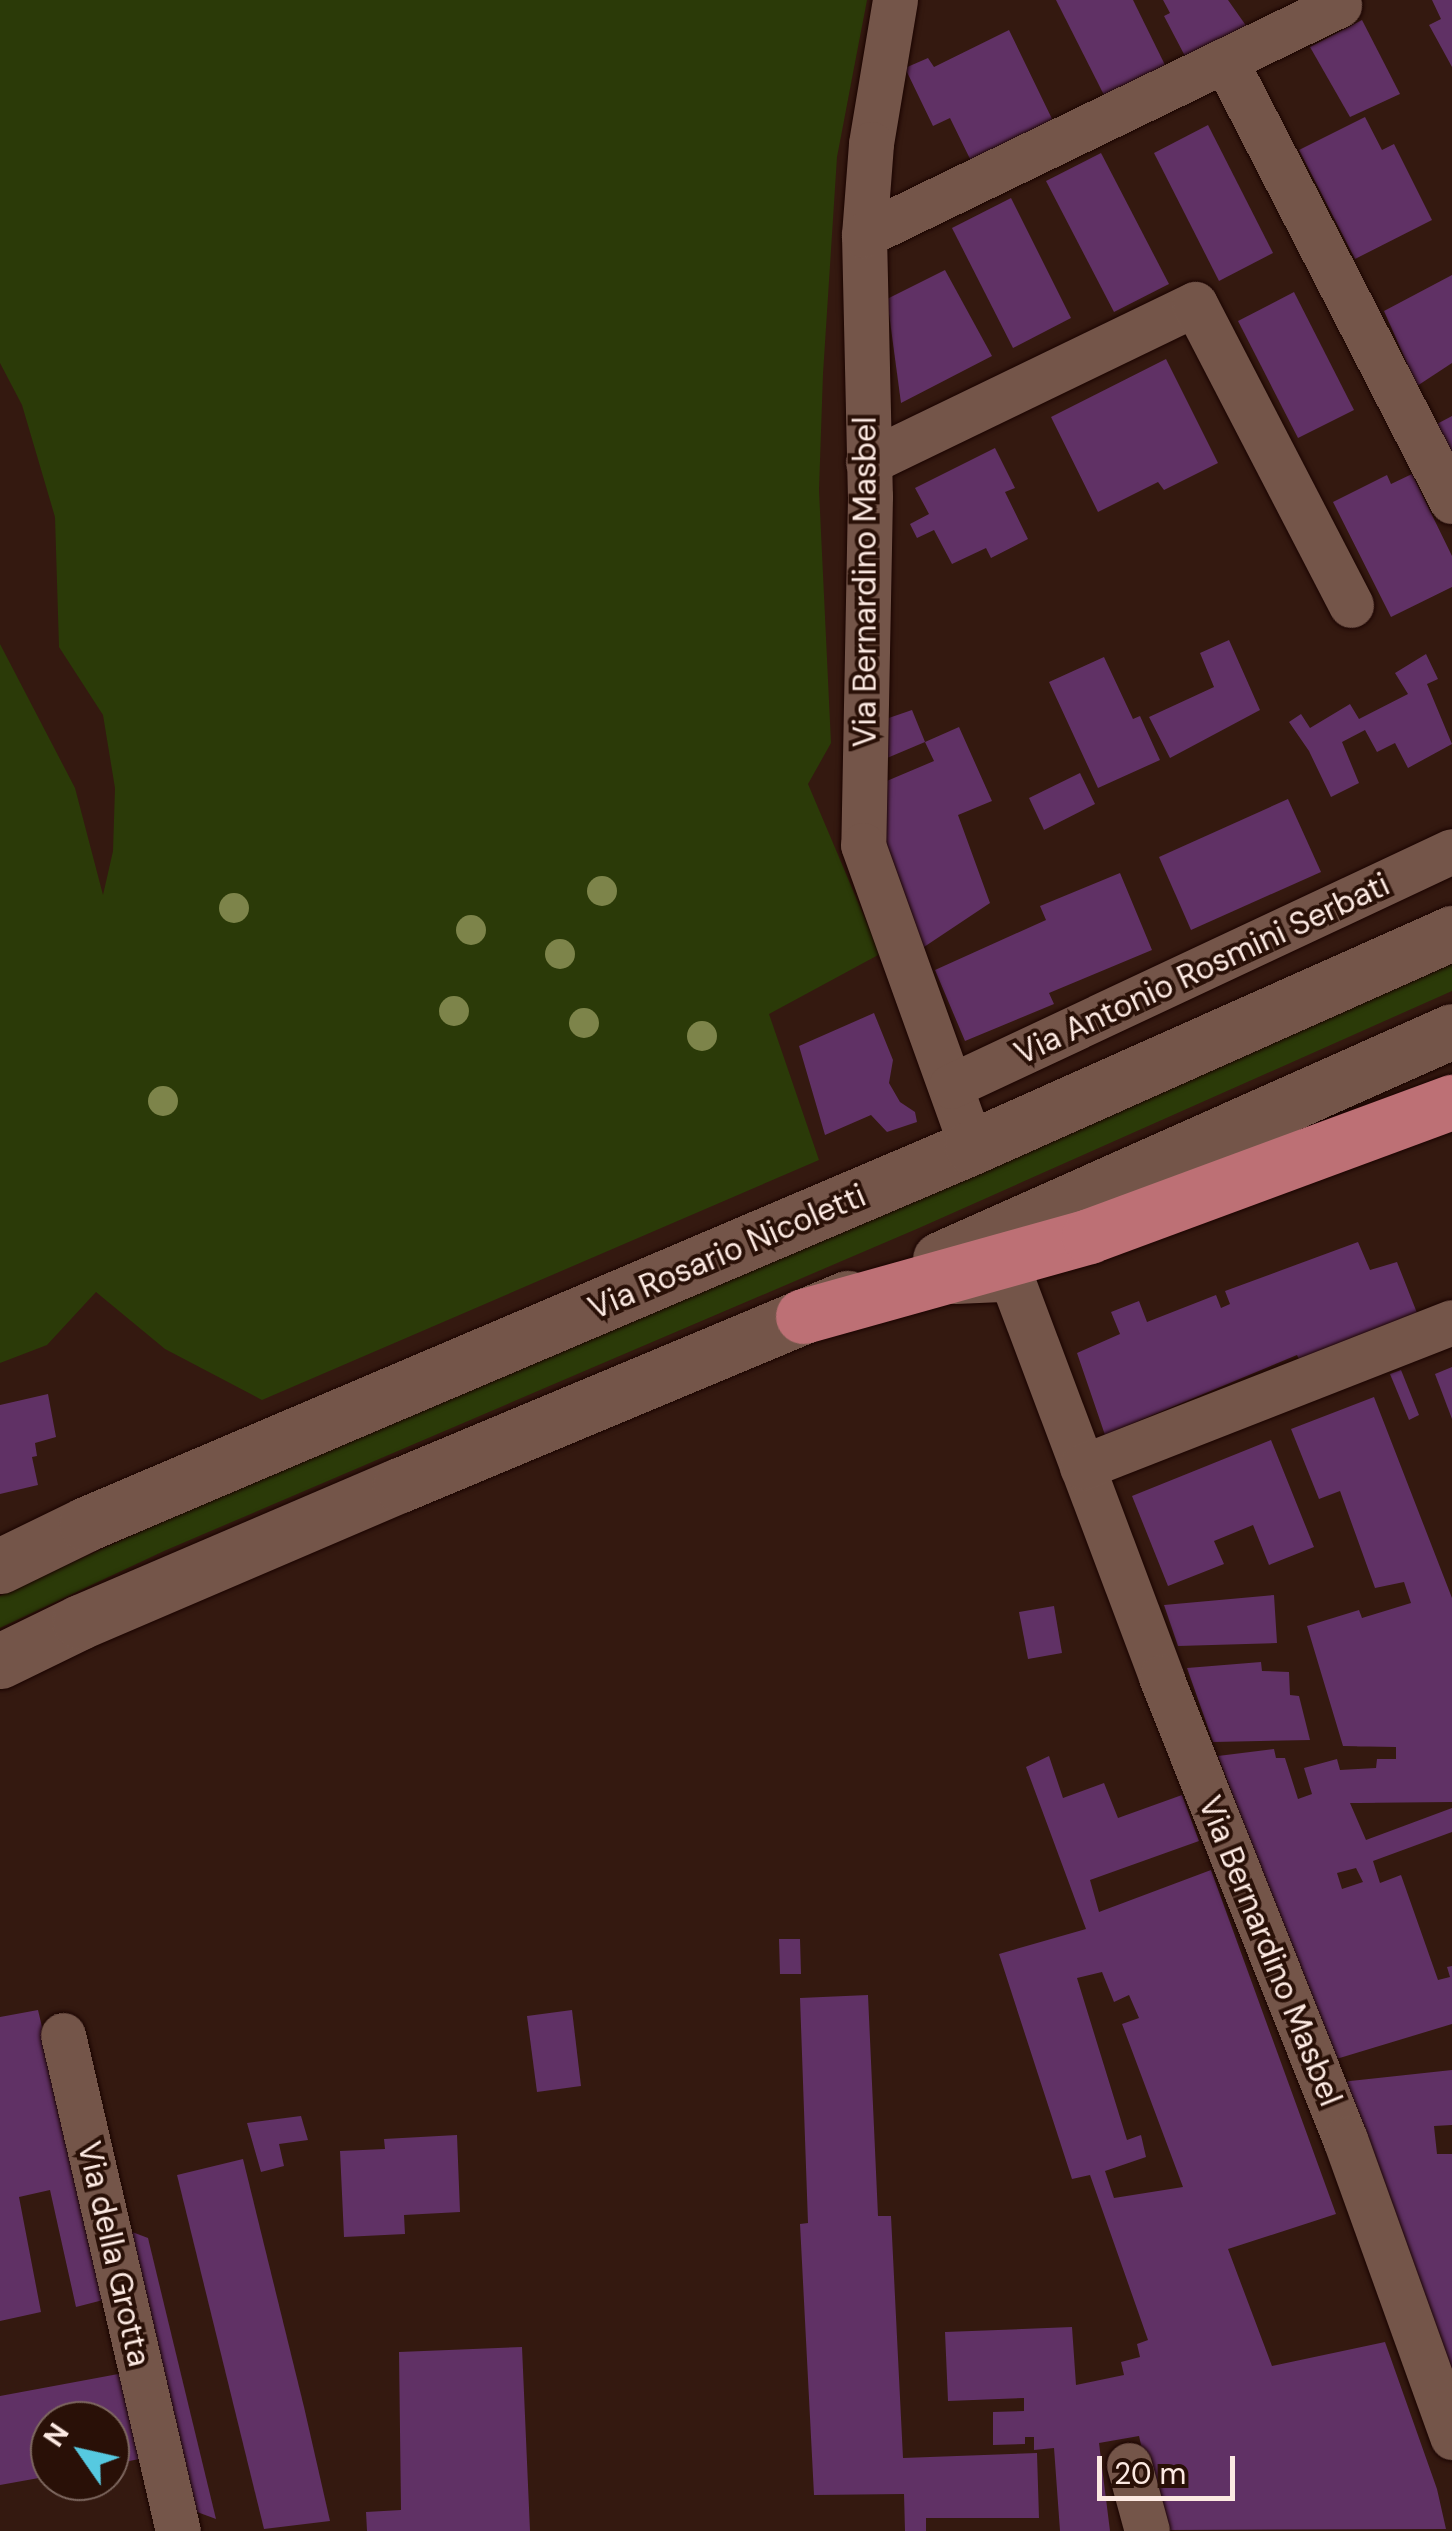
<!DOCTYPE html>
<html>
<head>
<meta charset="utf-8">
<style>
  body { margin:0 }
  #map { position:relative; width:1452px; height:2531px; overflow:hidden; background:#341910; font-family:"DM Sans",sans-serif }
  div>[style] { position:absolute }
  .green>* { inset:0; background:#2b3a08 }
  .building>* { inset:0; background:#603165 }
  .roads { filter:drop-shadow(0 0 2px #1a0400) drop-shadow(0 0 2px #1a0400) }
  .minor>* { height:45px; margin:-22.5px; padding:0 22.5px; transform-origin:22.5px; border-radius:22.5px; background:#745549 }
  .secondary>* { height:55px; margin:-27.5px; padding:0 27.5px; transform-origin:27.5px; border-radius:27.5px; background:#745549 }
  .motorway>* { height:55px; margin:-27.5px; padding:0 27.5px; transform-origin:27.5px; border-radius:27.5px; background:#bd7075 }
  .trees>* { width:30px; height:30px; margin:-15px; border-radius:50%; background:#7d844a }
  span { translate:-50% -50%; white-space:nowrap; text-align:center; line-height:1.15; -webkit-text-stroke:8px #291007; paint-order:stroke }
  .street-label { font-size:32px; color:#fce9e2 }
  .north { position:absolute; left:30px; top:2401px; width:100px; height:100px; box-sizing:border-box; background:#291007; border:2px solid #7d675f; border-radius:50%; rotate:304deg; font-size:28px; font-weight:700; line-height:40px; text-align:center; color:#fce9e2 }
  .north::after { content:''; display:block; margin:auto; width:35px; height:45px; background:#56c9e0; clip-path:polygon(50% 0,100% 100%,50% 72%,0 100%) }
  .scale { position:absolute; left:1097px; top:2456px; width:138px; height:45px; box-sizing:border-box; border:5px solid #fce9e2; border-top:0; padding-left:12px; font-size:30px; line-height:35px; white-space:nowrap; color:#fce9e2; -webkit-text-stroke:8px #291007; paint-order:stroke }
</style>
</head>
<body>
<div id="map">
  <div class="green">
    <i style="clip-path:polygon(0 0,867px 0,837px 157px,823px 374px,819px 490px,831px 743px,808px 784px,880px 954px,769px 1014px,819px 1160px,262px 1400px,165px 1349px,96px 1292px,47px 1345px,0 1363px,0 644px,75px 788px,103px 895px,113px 851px,115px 788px,103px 715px,59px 647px,55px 517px,22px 405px,0 363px)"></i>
    <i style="clip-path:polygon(1452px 964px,1452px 991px,919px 1228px,164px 1551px,0 1628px,0 1596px,53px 1571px,356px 1435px,985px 1169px)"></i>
  </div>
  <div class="building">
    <i style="clip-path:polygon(1056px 0,1133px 0,1166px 67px,1105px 97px)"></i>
    <i style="clip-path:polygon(1163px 0,1228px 0,1247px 27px,1186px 58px,1164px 16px,1170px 13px)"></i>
    <i style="clip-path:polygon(1432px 0,1452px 0,1452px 67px,1429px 25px,1441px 19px)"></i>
    <i style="clip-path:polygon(1362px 20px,1400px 94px,1350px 117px,1310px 47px)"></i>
    <i style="clip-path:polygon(1009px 30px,1054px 123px,972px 163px,950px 118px,933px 126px,905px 68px,928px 58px,934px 67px)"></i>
    <i style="clip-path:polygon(1365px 117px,1382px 150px,1394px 144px,1432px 220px,1355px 259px,1299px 150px)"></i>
    <i style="clip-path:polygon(1208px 125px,1273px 253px,1219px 281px,1154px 153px)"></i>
    <i style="clip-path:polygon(1101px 153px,1169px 284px,1114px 312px,1046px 181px)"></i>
    <i style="clip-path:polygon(1011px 198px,1071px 318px,1013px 348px,952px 228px)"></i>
    <i style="clip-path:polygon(945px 270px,992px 356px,901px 403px,887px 299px)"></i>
    <i style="clip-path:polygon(1452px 275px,1452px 363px,1417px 386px,1384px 311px)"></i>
    <i style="clip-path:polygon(1294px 292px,1354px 410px,1298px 438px,1238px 321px)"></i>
    <i style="clip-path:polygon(1166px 359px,1218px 463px,1164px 490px,1158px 482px,1098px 512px,1051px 417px)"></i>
    <i style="clip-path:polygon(1452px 416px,1452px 457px,1435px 425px)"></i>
    <i style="clip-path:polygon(995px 448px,1015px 488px,1005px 492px,1028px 539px,991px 558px,986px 548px,952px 564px,934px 530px,917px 538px,910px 524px,929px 514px,915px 488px)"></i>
    <i style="clip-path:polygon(1412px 474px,1452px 556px,1452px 587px,1391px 617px,1333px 502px,1387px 475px,1391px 484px)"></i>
    <i style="clip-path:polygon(1229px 640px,1260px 710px,1170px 758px,1149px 717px,1214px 687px,1200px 653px)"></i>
    <i style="clip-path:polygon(1426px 654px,1438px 679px,1427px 684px,1452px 744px,1408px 768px,1395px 743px,1377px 752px,1365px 730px,1342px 742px,1359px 783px,1331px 797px,1309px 751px,1289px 722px,1301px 714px,1310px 728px,1350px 704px,1359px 719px,1408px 694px,1395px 673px)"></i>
    <i style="clip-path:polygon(1104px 657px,1133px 719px,1140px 716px,1160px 760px,1098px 788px,1049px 682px)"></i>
    <i style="clip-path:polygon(912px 710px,925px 742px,880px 761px,880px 721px)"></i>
    <i style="clip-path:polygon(959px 727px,992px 801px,958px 815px,990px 903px,918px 951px,887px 861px,882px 783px,934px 761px,925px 742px)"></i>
    <i style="clip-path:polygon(1080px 773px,1095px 804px,1044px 830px,1029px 798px)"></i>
    <i style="clip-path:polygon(1288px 799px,1321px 872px,1191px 930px,1159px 857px)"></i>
    <i style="clip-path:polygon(1120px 873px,1152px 950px,1049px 993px,1054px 1004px,965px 1041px,935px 970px,1046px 920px,1040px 906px)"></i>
    <i style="clip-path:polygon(874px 1013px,893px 1060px,889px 1083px,900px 1102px,915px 1112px,917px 1122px,887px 1132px,871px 1115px,825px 1135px,799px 1046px)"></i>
    <i style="clip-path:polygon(1358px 1242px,1370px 1270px,1397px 1262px,1419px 1318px,1303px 1367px,1297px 1355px,1105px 1435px,1077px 1353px,1120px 1334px,1111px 1312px,1139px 1301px,1147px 1322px,1216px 1295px,1221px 1308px,1230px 1304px,1225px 1291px)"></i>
    <i style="clip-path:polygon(1452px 1367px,1452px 1419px,1435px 1374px)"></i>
    <i style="clip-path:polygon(1401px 1370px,1419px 1415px,1409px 1420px,1390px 1374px)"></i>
    <i style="clip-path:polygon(48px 1394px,56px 1437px,35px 1443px,37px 1456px,32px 1457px,38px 1485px,0 1494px,0 1405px)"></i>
    <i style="clip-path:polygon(evenodd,1374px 1397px,1452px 1598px,1452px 1802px,1350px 1803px,1366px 1840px,1452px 1808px,1452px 1832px,1373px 1861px,1380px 1883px,1401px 1875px,1438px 1980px,1450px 1977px,1447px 1967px,1452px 1966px,1452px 2024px,1333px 2060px,1218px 1756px,1274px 1749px,1276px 1758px,1285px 1758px,1298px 1799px,1312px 1794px,1304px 1768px,1337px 1759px,1340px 1770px,1376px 1768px,1377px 1759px,1396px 1759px,1396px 1747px,1343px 1746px,1307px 1626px,1359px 1610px,1362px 1618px,1411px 1603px,1404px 1582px,1375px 1588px,1340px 1491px,1319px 1499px,1291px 1429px,1374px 1397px,1356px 1868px,1363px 1882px,1342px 1889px,1337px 1873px,1356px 1868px)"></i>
    <i style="clip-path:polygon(1271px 1440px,1314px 1547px,1269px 1565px,1253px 1525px,1214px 1541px,1224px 1564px,1168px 1586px,1132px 1496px)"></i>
    <i style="clip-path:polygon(1274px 1595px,1277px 1643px,1178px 1646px,1164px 1605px)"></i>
    <i style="clip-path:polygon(1054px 1606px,1062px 1653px,1028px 1659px,1019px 1612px)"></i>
    <i style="clip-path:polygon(1261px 1662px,1262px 1671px,1289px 1672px,1290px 1695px,1299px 1696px,1310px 1740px,1213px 1742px,1187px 1668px)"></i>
    <i style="clip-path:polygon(evenodd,1049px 1756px,1063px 1798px,1104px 1783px,1118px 1818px,1182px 1795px,1199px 1841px,1090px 1880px,1099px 1912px,1211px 1870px,1336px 2214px,1228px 2249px,1272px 2366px,1385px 2342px,1437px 2489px,1446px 2529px,1161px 2530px,1139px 2436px,1099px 2443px,1110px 2531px,1060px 2531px,1054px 2448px,1034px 2450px,1034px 2437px,1025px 2437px,1025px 2444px,993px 2445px,993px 2412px,1024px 2411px,1024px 2398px,948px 2401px,945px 2332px,1072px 2327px,1076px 2385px,1124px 2375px,1121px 2362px,1140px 2357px,1137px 2344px,1148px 2340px,1090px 2175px,1072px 2179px,999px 1954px,1086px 1929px,1026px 1767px,1049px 1756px,1102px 1972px,1114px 2002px,1129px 1995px,1139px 2018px,1122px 2024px,1183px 2187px,1114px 2198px,1105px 2171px,1146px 2157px,1141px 2135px,1127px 2140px,1077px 1978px,1102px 1972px)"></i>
    <i style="clip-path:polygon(779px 1939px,800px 1939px,801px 1974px,780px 1974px)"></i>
    <i style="clip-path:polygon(868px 1995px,878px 2216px,891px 2216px,903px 2458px,1037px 2453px,1039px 2518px,926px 2518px,926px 2531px,905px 2531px,904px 2494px,814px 2495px,800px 2224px,808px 2223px,800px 1998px)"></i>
    <i style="clip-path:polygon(38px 2010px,107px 2299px,76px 2307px,50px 2190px,19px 2197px,41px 2312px,0 2321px,0 2017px)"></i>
    <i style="clip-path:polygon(572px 2010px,581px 2086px,537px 2092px,527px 2016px)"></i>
    <i style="clip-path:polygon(1452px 2070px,1452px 2125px,1434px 2126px,1437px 2154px,1452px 2154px,1452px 2374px,1341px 2082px)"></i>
    <i style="clip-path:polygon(301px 2116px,308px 2140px,279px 2144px,284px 2166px,261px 2172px,247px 2123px)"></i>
    <i style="clip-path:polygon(457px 2135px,460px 2212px,404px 2215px,405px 2234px,344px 2237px,340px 2151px,385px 2149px,384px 2139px)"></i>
    <i style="clip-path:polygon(243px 2159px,304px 2407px,330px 2521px,264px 2529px,177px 2175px)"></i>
    <i style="clip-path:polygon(119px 2227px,148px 2238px,216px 2519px,189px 2509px)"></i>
    <i style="clip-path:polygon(522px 2347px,530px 2531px,367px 2531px,366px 2512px,401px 2510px,399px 2352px)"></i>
    <i style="clip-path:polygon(129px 2372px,144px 2458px,110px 2465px,110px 2421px,50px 2421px,50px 2476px,0 2485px,0 2396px)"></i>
  </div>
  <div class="roads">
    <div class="minor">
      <i style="left:895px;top:0;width:146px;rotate:99.5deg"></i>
      <i style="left:871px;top:144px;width:91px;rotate:94.4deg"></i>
      <i style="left:864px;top:235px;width:261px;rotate:88.7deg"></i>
      <i style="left:870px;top:496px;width:349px;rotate:91.1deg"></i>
      <i style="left:863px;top:845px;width:321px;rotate:70.2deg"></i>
      <i style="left:1225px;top:60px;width:496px;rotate:62.8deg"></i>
      <i style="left:864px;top:235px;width:528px;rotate:-25.84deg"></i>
      <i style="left:868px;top:462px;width:363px;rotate:-25.8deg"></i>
      <i style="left:1195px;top:304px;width:339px;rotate:62.6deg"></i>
      <i style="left:951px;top:1086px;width:553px;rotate:-25.13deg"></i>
      <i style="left:955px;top:1281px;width:46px;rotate:-2.5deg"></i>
      <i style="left:1001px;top:1279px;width:14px;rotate:25deg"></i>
      <i style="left:1014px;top:1285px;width:419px;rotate:69.4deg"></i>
      <i style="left:1161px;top:1677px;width:497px;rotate:68.3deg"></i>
      <i style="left:1345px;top:2139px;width:317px;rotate:70.2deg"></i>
      <i style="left:1082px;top:1467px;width:397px;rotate:-21.4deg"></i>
      <i style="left:63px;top:2035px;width:509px;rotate:76.95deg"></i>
      <i style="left:1129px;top:2465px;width:68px;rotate:74.7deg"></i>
    </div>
    <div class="secondary">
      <i style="left:940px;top:1259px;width:560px;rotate:-24deg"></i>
      <i style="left:0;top:1566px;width:96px;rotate:-26deg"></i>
      <i style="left:86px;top:1524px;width:963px;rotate:-23.05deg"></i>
      <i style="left:972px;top:1147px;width:526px;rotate:-24.03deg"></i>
      <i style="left:0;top:1661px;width:89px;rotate:-26deg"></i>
      <i style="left:80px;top:1622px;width:348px;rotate:-23.2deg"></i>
      <i style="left:400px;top:1485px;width:485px;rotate:-22.7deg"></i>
    </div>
    <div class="motorway">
      <i style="left:803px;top:1316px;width:297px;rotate:-15.6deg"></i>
      <i style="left:1089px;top:1236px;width:387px;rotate:-20.3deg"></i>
    </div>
  </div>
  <div class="trees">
    <i style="left:602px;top:891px"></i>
    <i style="left:234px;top:908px"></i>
    <i style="left:471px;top:930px"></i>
    <i style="left:560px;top:954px"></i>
    <i style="left:454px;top:1011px"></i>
    <i style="left:584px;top:1023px"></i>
    <i style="left:702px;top:1036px"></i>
    <i style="left:163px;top:1101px"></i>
  </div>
  <div class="street-label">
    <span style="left:865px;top:582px;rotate:-90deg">Via Bernardino Masbel</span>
    <span style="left:1202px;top:969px;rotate:-25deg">Via Antonio Rosmini Serbati</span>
    <span style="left:727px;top:1252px;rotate:-23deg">Via Rosario Nicoletti</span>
    <span style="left:1270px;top:1951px;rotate:68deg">Via Bernardino Masbel</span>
    <span style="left:114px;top:2254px;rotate:77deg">Via della Grotta</span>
  </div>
  <div class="north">N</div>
  <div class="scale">20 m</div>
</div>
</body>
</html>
